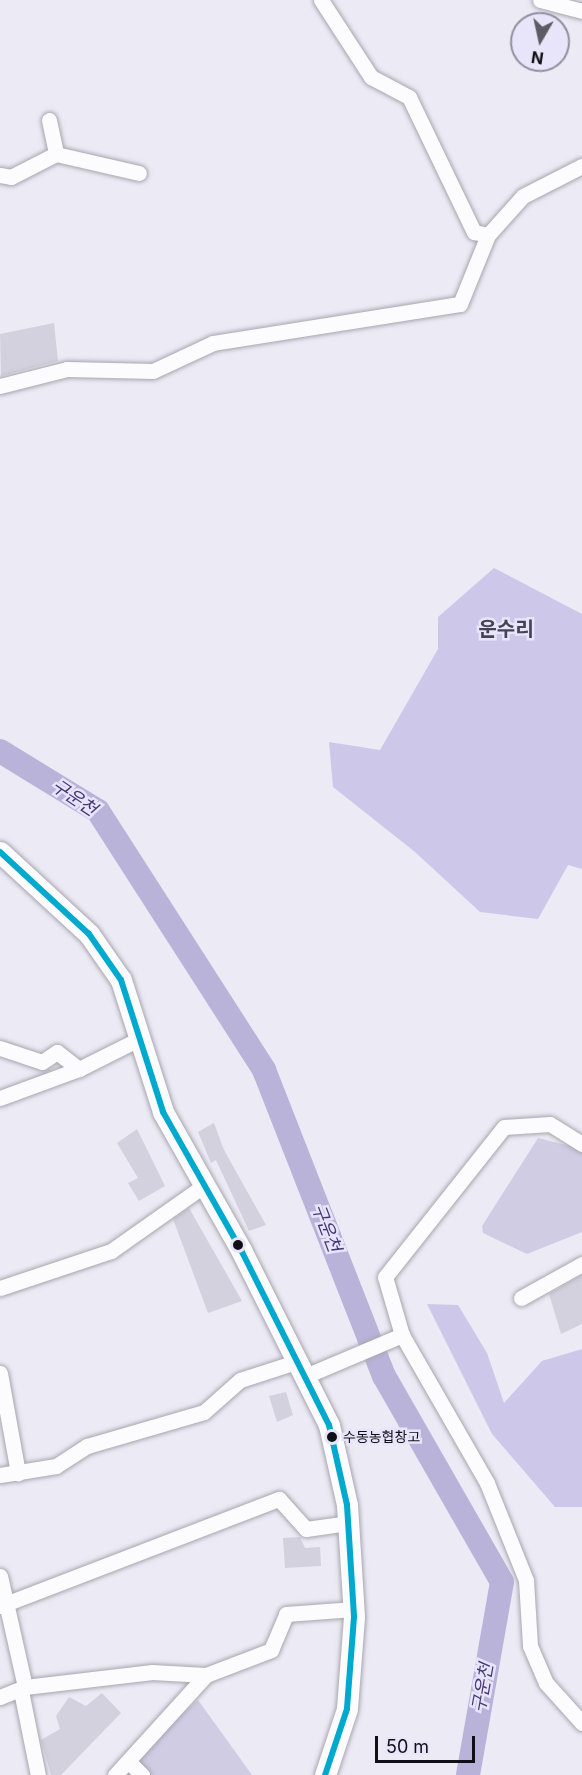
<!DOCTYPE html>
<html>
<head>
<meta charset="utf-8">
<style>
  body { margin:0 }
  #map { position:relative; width:582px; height:1775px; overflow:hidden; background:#eceaf5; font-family:Inter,"Noto Sans KR",sans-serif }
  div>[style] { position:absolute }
  .green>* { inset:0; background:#cfcce4 }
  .forest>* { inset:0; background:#cdc8e9 }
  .river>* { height:24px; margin:-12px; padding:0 12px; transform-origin:12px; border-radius:12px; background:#b9b3da }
  .building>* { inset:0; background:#d4d1df }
  .roads { filter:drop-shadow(0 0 2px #a7a6ae) drop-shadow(0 0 2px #a7a6ae) }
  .street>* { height:15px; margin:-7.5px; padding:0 7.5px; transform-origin:7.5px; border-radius:7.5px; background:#fcfcfe }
  .secondary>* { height:21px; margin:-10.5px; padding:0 10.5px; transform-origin:10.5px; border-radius:10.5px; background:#fcfcfe }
  .bus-1>* { height:6px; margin:-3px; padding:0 3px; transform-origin:3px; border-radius:3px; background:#00a9ce }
  .dots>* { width:16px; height:16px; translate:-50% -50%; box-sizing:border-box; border:3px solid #e8e5fa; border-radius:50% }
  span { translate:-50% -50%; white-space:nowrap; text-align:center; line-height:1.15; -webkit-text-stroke:5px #e8e5fa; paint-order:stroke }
  .bus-label { font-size:14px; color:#100f16 }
  .left { translate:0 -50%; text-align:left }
  .water-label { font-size:18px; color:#453775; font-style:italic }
  .quarter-label { font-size:20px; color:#464355; font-weight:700 }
  .north { position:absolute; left:510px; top:12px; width:60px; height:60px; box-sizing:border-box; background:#e8e5fa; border:2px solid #928f9f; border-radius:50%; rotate:189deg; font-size:16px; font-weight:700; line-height:24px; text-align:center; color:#100f16 }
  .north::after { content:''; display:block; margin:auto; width:21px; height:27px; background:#5d5c64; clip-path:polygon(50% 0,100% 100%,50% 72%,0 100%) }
  .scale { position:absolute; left:375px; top:1736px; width:100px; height:27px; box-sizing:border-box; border:3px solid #100f16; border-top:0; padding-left:8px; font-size:18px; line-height:21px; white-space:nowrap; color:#100f16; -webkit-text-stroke:4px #e8e5fa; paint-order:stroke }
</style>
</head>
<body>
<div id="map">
  <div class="green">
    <i style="clip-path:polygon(538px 1138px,582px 1149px,582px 1232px,527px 1254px,483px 1233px,482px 1226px)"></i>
    <i style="clip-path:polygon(198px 1700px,252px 1775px,118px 1775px,128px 1762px)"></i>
  </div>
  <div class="forest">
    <i style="clip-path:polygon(494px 568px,582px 614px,582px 869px,568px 865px,538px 919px,480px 912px,415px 852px,333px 787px,329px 742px,380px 750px,438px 649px,438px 617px)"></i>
    <i style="clip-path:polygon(427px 1304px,458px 1305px,487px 1353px,504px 1403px,542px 1361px,582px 1349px,582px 1507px,555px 1507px,492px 1434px)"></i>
  </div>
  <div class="river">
    <i style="left:0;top:751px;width:115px;rotate:31.5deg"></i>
    <i style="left:98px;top:811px;width:308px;rotate:57.3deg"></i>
    <i style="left:264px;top:1070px;width:329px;rotate:68.6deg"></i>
    <i style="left:384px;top:1376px;width:237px;rotate:60.2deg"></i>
    <i style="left:502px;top:1582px;width:196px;rotate:100deg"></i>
  </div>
  <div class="building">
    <i style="clip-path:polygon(54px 323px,58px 361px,1px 376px,0 334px)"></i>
    <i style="clip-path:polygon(214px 1123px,224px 1150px,266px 1225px,249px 1231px,216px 1160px,211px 1163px,198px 1132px)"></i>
    <i style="clip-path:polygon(137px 1129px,165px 1186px,139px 1201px,128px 1183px,138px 1178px,117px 1143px)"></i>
    <i style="clip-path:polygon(189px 1208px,242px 1301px,208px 1313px,173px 1219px)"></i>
    <i style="clip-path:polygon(582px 1275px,582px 1324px,561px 1334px,549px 1294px)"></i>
    <i style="clip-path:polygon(286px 1392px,293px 1415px,277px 1422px,269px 1396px)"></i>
    <i style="clip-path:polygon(300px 1537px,305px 1548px,320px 1547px,321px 1566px,285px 1568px,283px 1538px)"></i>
    <i style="clip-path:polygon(102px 1693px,121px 1713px,61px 1775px,51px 1775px,41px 1740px,60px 1729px,56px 1716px,69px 1697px,86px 1706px)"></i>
  </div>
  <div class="roads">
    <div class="street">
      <i style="left:321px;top:0;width:92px;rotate:57deg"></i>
      <i style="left:371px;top:77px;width:43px;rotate:27.8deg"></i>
      <i style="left:409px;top:97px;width:150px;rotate:64.3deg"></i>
      <i style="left:474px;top:232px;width:14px;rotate:12deg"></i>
      <i style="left:540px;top:0;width:43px;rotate:14.7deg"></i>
      <i style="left:49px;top:120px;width:35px;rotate:78deg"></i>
      <i style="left:0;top:175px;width:11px;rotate:10deg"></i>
      <i style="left:11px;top:177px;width:51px;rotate:-27.1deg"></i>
      <i style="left:56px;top:154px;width:85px;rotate:12.9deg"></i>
      <i style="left:0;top:386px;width:69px;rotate:-14.2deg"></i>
      <i style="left:67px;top:369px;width:86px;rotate:1.3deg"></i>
      <i style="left:153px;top:371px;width:66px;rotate:-25deg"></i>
      <i style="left:213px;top:343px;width:250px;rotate:-9deg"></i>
      <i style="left:460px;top:304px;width:74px;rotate:-67.9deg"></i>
      <i style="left:488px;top:235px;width:52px;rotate:-48.1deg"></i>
      <i style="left:523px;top:196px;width:66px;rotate:-27deg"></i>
      <i style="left:0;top:1048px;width:44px;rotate:18.4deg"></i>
      <i style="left:42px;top:1062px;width:18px;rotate:-34deg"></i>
      <i style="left:57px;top:1052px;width:28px;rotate:38deg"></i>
      <i style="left:0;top:1098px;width:84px;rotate:-20.2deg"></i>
      <i style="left:79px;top:1069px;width:69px;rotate:-26.6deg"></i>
      <i style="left:0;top:1288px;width:117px;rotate:-18.4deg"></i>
      <i style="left:111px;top:1251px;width:113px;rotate:-35.2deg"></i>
      <i style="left:521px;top:1298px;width:70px;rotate:-29.1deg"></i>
      <i style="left:402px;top:1335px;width:60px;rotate:-106.3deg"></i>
      <i style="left:385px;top:1277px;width:191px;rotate:-51.6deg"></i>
      <i style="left:504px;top:1127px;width:46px;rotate:-3.7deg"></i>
      <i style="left:550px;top:1124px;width:38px;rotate:32deg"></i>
      <i style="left:0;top:1373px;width:102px;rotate:79.8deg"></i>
      <i style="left:303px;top:1377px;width:108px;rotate:-23deg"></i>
      <i style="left:402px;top:1335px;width:171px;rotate:60.1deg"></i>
      <i style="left:487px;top:1483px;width:105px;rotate:68.1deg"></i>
      <i style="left:526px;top:1580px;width:66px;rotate:86.5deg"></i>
      <i style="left:530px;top:1646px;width:40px;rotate:66.6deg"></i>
      <i style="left:546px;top:1683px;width:54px;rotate:48deg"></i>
      <i style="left:0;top:1475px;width:57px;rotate:-9.1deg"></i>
      <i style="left:56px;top:1466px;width:37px;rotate:-33deg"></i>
      <i style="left:87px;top:1446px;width:122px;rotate:-16.2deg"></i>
      <i style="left:204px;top:1412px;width:48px;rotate:-41.6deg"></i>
      <i style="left:240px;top:1380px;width:59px;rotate:-17.8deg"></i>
      <i style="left:0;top:1576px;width:114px;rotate:77.3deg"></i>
      <i style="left:0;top:1606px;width:299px;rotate:-21deg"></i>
      <i style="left:279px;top:1499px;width:40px;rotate:48deg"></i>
      <i style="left:306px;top:1529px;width:42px;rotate:-8.1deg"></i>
      <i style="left:21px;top:1691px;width:86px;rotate:78.6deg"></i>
      <i style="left:0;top:1697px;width:27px;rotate:-22deg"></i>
      <i style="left:25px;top:1687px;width:128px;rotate:-6.7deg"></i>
      <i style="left:152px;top:1672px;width:54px;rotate:3.2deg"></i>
      <i style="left:206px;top:1675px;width:70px;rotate:-21deg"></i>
      <i style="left:271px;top:1650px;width:39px;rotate:-67deg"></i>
      <i style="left:286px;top:1614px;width:68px;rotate:-4.2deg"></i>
      <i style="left:128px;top:1761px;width:20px;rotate:45deg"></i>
      <i style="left:115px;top:1775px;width:135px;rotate:-47.7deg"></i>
    </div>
    <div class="secondary">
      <i style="left:0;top:852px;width:121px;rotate:42.7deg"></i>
      <i style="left:89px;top:934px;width:56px;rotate:55.2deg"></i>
      <i style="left:121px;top:980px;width:139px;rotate:72.3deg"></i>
      <i style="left:163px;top:1112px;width:159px;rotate:60.5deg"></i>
      <i style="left:241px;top:1250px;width:196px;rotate:63.3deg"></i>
      <i style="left:329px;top:1425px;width:82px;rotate:77.3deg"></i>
      <i style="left:347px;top:1505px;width:112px;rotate:86.4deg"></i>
      <i style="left:354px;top:1617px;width:92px;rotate:94.4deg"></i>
      <i style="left:347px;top:1709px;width:70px;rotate:108.4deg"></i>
    </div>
  </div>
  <div class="bus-1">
    <i style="left:0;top:852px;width:121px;rotate:42.7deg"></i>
    <i style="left:89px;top:934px;width:56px;rotate:55.2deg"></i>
    <i style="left:121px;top:980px;width:139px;rotate:72.3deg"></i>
    <i style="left:163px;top:1112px;width:159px;rotate:60.5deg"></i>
    <i style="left:241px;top:1250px;width:196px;rotate:63.3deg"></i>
    <i style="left:329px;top:1425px;width:82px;rotate:77.3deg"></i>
    <i style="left:347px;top:1505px;width:112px;rotate:86.4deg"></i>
    <i style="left:354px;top:1617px;width:92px;rotate:94.4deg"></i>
    <i style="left:347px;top:1709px;width:70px;rotate:108.4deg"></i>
  </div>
  <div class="dots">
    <i style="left:238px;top:1245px;background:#100f16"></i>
    <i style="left:332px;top:1437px;background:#100f16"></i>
  </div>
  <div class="bus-label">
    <span class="left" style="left:343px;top:1437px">수동농협창고</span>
  </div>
  <div class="water-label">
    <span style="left:74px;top:798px;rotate:34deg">구운천</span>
    <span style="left:326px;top:1228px;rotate:69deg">구운천</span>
    <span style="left:483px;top:1688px;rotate:-80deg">구운천</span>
  </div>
  <div class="quarter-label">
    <span style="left:506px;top:629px">운수리</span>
  </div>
  <div class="north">N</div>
  <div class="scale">50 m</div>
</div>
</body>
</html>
